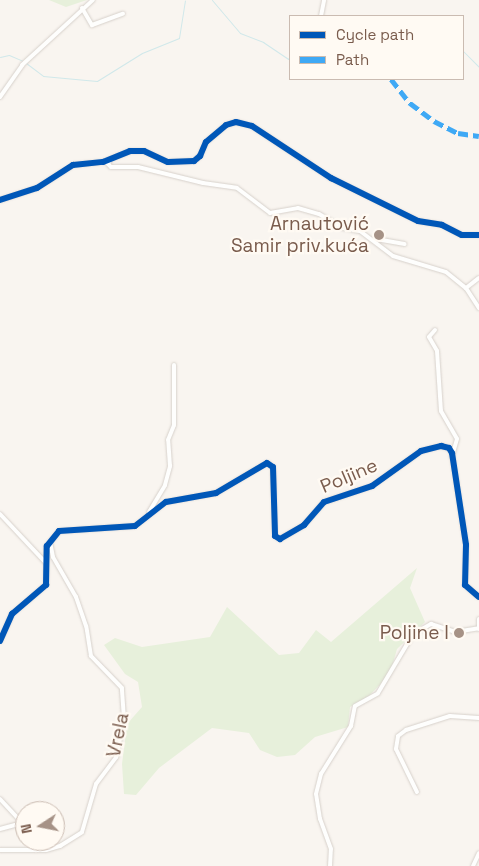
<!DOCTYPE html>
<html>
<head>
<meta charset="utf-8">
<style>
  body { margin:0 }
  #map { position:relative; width:479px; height:866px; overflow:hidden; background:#f9f5f0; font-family:"Space Grotesk",sans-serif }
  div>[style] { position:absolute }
  .green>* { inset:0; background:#e7f0db }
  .stream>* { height:1px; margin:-0.5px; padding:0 0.5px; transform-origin:0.5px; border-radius:0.5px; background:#d0e8ea }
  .roads { filter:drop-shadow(0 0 1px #d7d1cb) drop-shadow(0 0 1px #d7d1cb) }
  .minor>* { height:4px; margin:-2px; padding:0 2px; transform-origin:2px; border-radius:2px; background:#fefefd }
  .quiet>* { height:5px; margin-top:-2.5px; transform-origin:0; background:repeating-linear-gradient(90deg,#3fa9f5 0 10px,transparent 0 15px) }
  .cycleway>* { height:6px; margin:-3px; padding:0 3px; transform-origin:3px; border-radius:3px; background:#0057b8 }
  .dots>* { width:14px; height:14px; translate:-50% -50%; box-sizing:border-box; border:2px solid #fffaf3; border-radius:50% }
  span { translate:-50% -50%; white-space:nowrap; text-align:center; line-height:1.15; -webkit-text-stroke:4.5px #fffaf3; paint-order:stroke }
  .poi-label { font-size:19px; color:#7a5c4d }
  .right { translate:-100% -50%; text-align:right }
  .street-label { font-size:19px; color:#7a5c4d }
  .legend { position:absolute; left:289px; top:15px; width:175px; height:65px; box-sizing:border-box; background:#fffaf3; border:1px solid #cabbb1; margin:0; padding:6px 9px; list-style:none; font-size:15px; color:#7a5c4d }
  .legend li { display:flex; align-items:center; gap:10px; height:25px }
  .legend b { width:25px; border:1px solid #cabbb1 }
  .north { position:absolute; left:15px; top:801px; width:50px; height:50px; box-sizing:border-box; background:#fffaf3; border:1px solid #cabbb1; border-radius:50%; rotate:259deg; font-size:14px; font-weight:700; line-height:20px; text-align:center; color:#7a5c4d }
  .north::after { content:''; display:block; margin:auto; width:18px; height:22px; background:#a69286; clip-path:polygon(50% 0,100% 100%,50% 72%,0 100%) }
</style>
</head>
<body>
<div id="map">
  <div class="green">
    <i style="clip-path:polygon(49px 0,87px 0,66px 7px)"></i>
    <i style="clip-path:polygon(417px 568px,410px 588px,425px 622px,397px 649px,390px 674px,369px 696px,350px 707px,348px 727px,315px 737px,295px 755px,277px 757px,260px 750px,249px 733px,212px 728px,159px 768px,136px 795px,124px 794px,122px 764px,127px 724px,142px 707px,138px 682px,125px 674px,104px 645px,115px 638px,142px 647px,210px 637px,227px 607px,279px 655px,299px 653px,316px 630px,331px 642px)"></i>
  </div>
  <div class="stream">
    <i style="left:212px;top:0;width:43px;rotate:49.7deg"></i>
    <i style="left:240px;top:33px;width:25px;rotate:21deg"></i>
    <i style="left:263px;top:42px;width:30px;rotate:34deg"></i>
    <i style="left:288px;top:59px;width:4px;rotate:-56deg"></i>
    <i style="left:463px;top:51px;width:23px;rotate:45deg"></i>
    <i style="left:0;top:57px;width:9px;rotate:-13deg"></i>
    <i style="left:9px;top:55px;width:15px;rotate:23deg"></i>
    <i style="left:26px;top:63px;width:21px;rotate:37deg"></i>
    <i style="left:43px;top:76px;width:54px;rotate:5.3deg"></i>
    <i style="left:97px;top:81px;width:53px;rotate:-31.9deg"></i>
    <i style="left:142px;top:53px;width:40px;rotate:-22deg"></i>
    <i style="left:179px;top:38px;width:38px;rotate:-81deg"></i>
  </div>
  <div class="roads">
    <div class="minor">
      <i style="left:82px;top:8px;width:20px;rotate:60deg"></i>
      <i style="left:92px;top:25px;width:33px;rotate:-20deg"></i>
      <i style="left:321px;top:16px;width:16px;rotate:-79deg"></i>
      <i style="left:0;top:97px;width:39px;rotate:-55deg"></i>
      <i style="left:22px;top:65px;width:96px;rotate:-42.5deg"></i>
      <i style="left:110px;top:160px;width:4px;rotate:117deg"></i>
      <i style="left:108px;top:164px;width:4px;rotate:45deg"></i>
      <i style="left:111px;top:167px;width:27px"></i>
      <i style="left:138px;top:167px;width:67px;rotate:13.8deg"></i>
      <i style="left:203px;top:183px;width:34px;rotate:8deg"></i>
      <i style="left:237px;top:188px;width:41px;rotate:37.1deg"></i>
      <i style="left:270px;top:213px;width:28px;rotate:-10deg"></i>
      <i style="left:298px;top:208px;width:22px;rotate:16deg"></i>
      <i style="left:319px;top:214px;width:28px;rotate:30deg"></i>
      <i style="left:343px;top:228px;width:17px;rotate:10deg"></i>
      <i style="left:360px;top:231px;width:41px;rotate:37.1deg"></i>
      <i style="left:393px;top:256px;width:55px;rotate:16.8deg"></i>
      <i style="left:446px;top:272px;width:26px;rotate:39deg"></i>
      <i style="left:466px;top:288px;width:24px;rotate:57deg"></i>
      <i style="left:0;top:200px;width:39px;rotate:-18deg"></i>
      <i style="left:37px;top:188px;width:43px;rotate:-32.6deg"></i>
      <i style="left:73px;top:165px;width:30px;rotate:-6deg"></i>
      <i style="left:103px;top:162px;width:29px;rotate:-22deg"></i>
      <i style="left:130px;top:151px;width:14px"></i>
      <i style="left:144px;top:151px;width:26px;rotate:25deg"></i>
      <i style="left:168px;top:162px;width:26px;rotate:-2deg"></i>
      <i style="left:194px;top:161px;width:8px;rotate:-40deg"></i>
      <i style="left:200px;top:156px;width:15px;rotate:-67deg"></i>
      <i style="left:206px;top:142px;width:26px;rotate:-40deg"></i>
      <i style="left:226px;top:125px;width:10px;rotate:-17deg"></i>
      <i style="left:236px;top:122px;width:16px;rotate:14deg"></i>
      <i style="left:252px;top:126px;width:95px;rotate:33.4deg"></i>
      <i style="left:331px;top:178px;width:97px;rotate:26.3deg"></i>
      <i style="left:418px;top:221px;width:24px;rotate:9deg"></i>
      <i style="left:442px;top:225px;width:22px;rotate:27deg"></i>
      <i style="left:462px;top:235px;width:17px"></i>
      <i style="left:376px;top:239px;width:29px;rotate:10deg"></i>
      <i style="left:466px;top:288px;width:16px;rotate:-38deg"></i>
      <i style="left:435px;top:330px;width:9px;rotate:131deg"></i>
      <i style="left:429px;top:337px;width:16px;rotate:60deg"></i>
      <i style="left:437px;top:351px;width:60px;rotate:86.2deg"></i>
      <i style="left:441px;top:411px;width:32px;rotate:60deg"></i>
      <i style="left:457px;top:439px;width:19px;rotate:106deg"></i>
      <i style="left:149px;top:512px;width:31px;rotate:-59deg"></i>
      <i style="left:165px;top:485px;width:20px;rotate:-75deg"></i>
      <i style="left:170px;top:466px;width:26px;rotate:-94deg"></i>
      <i style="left:168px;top:440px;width:16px;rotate:-68deg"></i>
      <i style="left:174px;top:425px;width:60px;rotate:-90deg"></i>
      <i style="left:0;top:514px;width:66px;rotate:46.8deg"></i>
      <i style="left:479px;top:629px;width:10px;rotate:-90deg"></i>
      <i style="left:0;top:641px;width:30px;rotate:-66deg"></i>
      <i style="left:12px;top:614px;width:45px;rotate:-40.5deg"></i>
      <i style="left:46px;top:585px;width:39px;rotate:-89deg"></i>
      <i style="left:47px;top:546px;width:19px;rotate:-51deg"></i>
      <i style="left:59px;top:531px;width:76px;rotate:-3.8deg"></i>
      <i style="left:135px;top:526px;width:39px;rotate:-38deg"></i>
      <i style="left:166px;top:502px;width:51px;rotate:-10.2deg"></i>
      <i style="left:216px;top:493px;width:59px;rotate:-30.5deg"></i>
      <i style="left:267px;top:463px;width:7px;rotate:34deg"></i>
      <i style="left:273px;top:467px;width:69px;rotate:88.3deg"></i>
      <i style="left:275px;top:536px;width:6px;rotate:31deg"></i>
      <i style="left:280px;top:539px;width:28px;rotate:-30deg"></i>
      <i style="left:304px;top:525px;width:30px;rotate:-49deg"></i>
      <i style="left:324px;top:502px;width:51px;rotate:-18.4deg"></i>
      <i style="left:372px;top:486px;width:60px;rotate:-35.5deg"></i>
      <i style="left:421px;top:451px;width:21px;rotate:-14deg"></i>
      <i style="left:441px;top:446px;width:8px;rotate:14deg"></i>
      <i style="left:449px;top:448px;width:6px;rotate:59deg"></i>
      <i style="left:452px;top:453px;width:93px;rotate:81.3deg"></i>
      <i style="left:466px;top:545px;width:40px;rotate:91.4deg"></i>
      <i style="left:465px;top:585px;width:18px;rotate:41deg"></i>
      <i style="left:417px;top:792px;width:48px;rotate:-116deg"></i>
      <i style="left:396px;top:749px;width:13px;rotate:-81deg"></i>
      <i style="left:398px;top:736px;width:10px;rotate:-37deg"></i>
      <i style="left:406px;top:730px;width:46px;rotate:-17.7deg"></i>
      <i style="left:450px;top:716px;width:29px;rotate:4deg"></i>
      <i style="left:0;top:799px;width:37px;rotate:47deg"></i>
      <i style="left:0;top:829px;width:24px;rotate:-15deg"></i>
      <i style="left:32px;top:841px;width:10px;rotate:66deg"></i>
      <i style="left:0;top:850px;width:46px"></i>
      <i style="left:46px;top:850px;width:15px;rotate:-16deg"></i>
      <i style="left:60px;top:846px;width:26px;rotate:-32deg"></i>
      <i style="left:82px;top:832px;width:50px;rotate:-73.7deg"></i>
      <i style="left:96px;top:784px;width:34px;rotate:-53deg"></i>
      <i style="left:116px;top:757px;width:39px;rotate:-78deg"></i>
      <i style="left:124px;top:719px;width:31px;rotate:-94deg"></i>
      <i style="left:122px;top:688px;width:45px;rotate:-134.1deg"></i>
      <i style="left:91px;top:656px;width:30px;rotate:-99deg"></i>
      <i style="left:86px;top:626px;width:31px;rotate:-109deg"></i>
      <i style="left:76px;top:597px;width:46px;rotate:-119.9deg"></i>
      <i style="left:53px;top:557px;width:15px;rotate:-101deg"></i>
      <i style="left:330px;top:866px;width:17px;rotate:-87deg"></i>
      <i style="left:331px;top:849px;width:32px;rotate:-110deg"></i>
      <i style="left:320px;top:819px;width:25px;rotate:-99deg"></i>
      <i style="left:316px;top:794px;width:21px;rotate:-76deg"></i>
      <i style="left:321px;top:774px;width:57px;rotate:-58deg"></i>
      <i style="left:351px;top:726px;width:20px;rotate:-79deg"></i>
      <i style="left:355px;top:706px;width:26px;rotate:-29deg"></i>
      <i style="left:378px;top:693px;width:69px;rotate:-59.3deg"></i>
      <i style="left:413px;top:634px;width:21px;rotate:-29deg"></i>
      <i style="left:431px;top:624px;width:25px;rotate:18deg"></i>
      <i style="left:455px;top:632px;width:24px;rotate:-9deg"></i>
      <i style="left:473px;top:866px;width:14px;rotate:-65deg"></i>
    </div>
  </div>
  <div class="quiet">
    <i style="left:391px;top:79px;width:31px;rotate:52deg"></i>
    <i style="left:410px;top:103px;width:30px;rotate:37deg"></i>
    <i style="left:434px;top:121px;width:27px;rotate:27deg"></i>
    <i style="left:458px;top:133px;width:21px;rotate:8deg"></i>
  </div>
  <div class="cycleway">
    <i style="left:0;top:200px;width:39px;rotate:-18deg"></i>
    <i style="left:37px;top:188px;width:43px;rotate:-32.6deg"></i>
    <i style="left:73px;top:165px;width:30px;rotate:-6deg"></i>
    <i style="left:103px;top:162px;width:29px;rotate:-22deg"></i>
    <i style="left:130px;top:151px;width:14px"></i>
    <i style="left:144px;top:151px;width:26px;rotate:25deg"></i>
    <i style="left:168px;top:162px;width:26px;rotate:-2deg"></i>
    <i style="left:194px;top:161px;width:8px;rotate:-40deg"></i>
    <i style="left:200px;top:156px;width:15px;rotate:-67deg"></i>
    <i style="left:206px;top:142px;width:26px;rotate:-40deg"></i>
    <i style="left:226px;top:125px;width:10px;rotate:-17deg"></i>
    <i style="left:236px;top:122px;width:16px;rotate:14deg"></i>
    <i style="left:252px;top:126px;width:95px;rotate:33.4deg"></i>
    <i style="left:331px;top:178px;width:97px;rotate:26.3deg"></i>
    <i style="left:418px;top:221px;width:24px;rotate:9deg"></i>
    <i style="left:442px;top:225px;width:22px;rotate:27deg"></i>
    <i style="left:462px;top:235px;width:17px"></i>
    <i style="left:0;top:641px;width:30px;rotate:-66deg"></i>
    <i style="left:12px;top:614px;width:45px;rotate:-40.5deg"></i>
    <i style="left:46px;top:585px;width:39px;rotate:-89deg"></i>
    <i style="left:47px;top:546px;width:19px;rotate:-51deg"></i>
    <i style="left:59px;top:531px;width:76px;rotate:-3.8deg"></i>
    <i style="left:135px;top:526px;width:39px;rotate:-38deg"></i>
    <i style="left:166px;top:502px;width:51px;rotate:-10.2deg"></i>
    <i style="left:216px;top:493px;width:59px;rotate:-30.5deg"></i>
    <i style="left:267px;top:463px;width:7px;rotate:34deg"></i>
    <i style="left:273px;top:467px;width:69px;rotate:88.3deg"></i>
    <i style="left:275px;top:536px;width:6px;rotate:31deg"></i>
    <i style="left:280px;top:539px;width:28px;rotate:-30deg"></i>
    <i style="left:304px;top:525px;width:30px;rotate:-49deg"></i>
    <i style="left:324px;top:502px;width:51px;rotate:-18.4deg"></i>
    <i style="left:372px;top:486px;width:60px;rotate:-35.5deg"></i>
    <i style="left:421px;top:451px;width:21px;rotate:-14deg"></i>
    <i style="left:441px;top:446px;width:8px;rotate:14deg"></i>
    <i style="left:449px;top:448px;width:6px;rotate:59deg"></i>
    <i style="left:452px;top:453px;width:93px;rotate:81.3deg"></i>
    <i style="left:466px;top:545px;width:40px;rotate:91.4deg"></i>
    <i style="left:465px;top:585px;width:18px;rotate:41deg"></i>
  </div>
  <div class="dots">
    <i style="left:379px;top:235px;background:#a69286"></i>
    <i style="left:459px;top:633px;background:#a69286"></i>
  </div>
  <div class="poi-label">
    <span class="right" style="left:369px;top:235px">Arnautović<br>Samir priv.kuća</span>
    <span class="right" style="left:449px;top:633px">Poljine I</span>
  </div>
  <div class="street-label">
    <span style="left:349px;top:476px;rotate:-23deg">Poljine</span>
    <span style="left:118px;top:735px;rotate:-78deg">Vrela</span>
  </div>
  <ul class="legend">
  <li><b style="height:6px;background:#0057b8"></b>Cycle path</li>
  <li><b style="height:6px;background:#3fa9f5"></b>Path</li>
  </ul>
  <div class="north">N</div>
</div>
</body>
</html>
